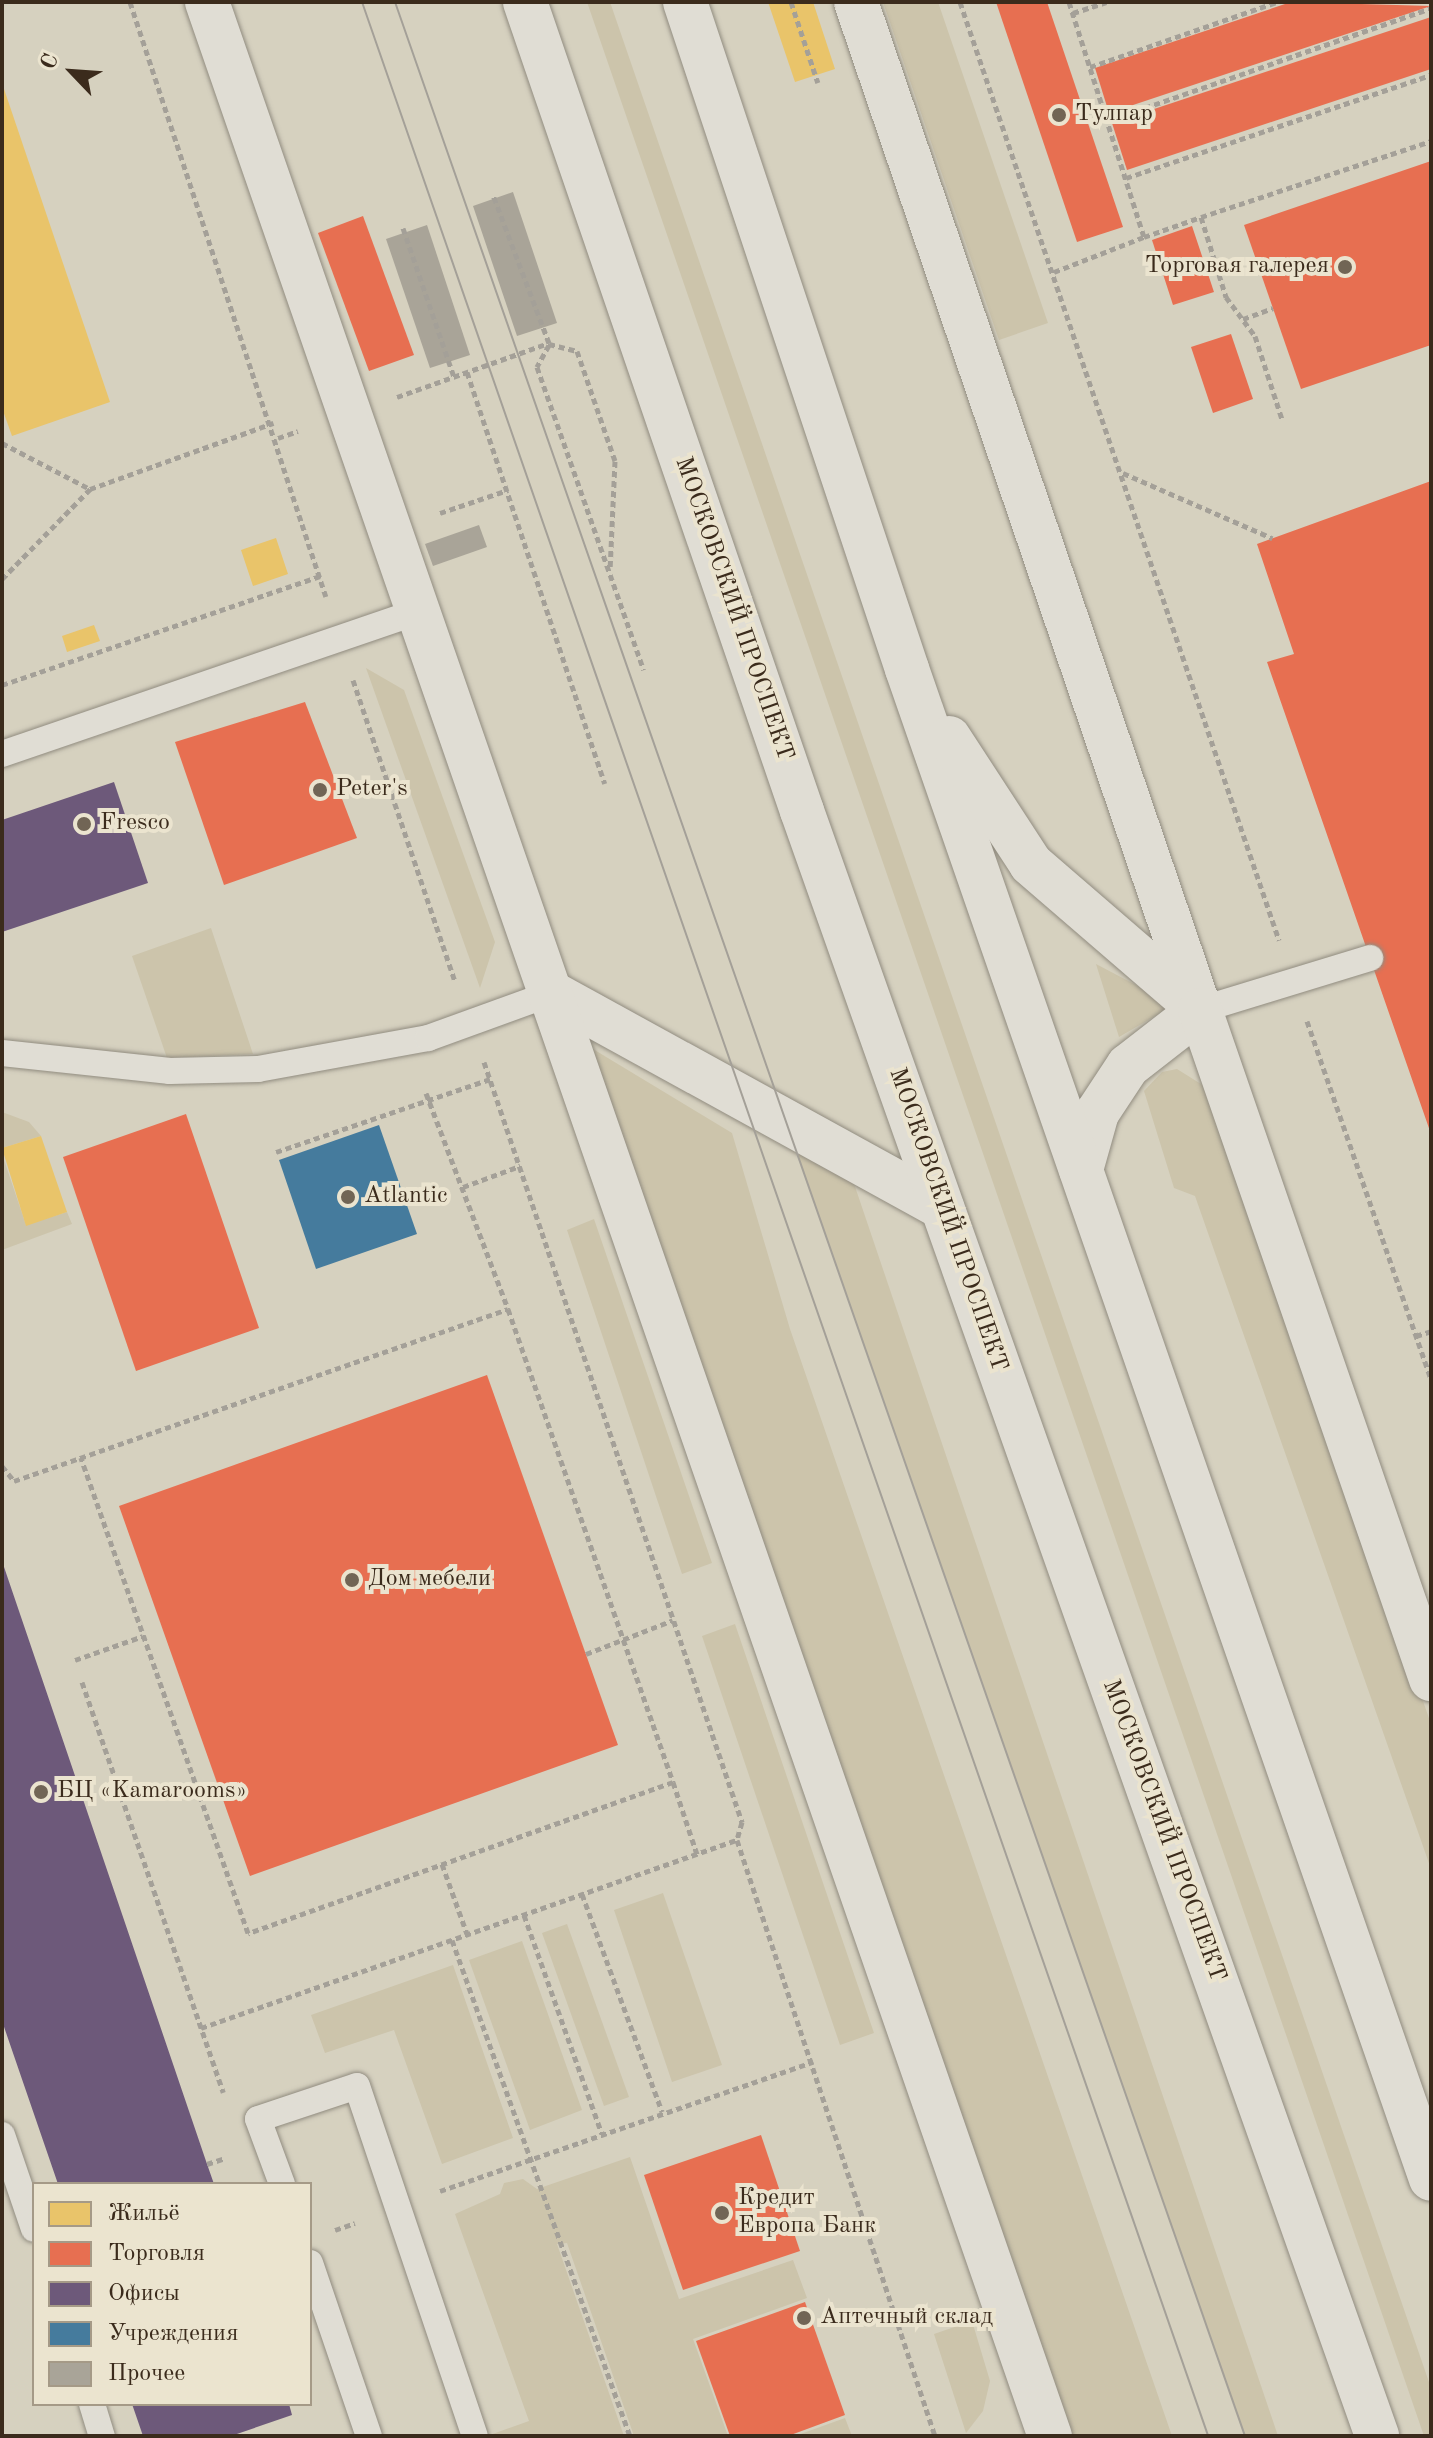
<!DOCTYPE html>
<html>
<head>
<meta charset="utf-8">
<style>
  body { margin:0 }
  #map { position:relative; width:1433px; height:2438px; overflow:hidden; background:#d6d1bf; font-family:"Old Standard TT",serif }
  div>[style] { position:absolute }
  .green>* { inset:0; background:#ccc4ab }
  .homes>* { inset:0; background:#e9c46a }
  .shops>* { inset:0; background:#e76f51 }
  .offices>* { inset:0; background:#6d597a }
  .public>* { inset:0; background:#457b9d }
  .building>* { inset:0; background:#a9a498 }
  .path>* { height:5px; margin-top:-2.5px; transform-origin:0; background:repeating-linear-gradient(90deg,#a4a098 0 6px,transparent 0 10px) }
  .roads { filter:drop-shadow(0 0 2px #918c80) drop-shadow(0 0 2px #918c80) }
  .service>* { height:26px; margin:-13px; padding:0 13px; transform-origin:13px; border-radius:13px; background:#e0ddd4 }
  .minor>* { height:44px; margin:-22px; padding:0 22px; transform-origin:22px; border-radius:22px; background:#e0ddd4 }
  .secondary>* { height:44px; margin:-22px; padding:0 22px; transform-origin:22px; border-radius:22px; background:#e0ddd4 }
  .tram>* { height:2px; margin:-1px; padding:0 1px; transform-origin:1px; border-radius:1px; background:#a4a098 }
  .dots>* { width:22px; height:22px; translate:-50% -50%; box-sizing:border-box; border:4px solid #ebe4cf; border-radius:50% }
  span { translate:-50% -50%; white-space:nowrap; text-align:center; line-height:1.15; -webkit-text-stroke:8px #ebe4cf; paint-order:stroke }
  .poi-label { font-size:24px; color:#3b2b1c }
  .left { translate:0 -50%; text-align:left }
  .right { translate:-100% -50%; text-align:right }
  .street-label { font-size:24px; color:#3b2b1c }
  .frame { position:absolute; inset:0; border:4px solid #3b2b1c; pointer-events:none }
  .legend { position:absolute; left:32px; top:2182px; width:280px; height:224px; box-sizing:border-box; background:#ebe4cf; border:2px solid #a59a87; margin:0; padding:10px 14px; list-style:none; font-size:24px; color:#3b2b1c }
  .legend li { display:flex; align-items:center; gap:16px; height:40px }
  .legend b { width:40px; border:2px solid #a59a87 }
  .north { position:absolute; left:32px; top:32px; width:80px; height:80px; -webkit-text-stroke:6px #ebe4cf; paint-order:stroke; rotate:295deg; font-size:22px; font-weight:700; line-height:32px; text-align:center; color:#3b2b1c }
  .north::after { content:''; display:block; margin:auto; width:28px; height:36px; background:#3b2b1c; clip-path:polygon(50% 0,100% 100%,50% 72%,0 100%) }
</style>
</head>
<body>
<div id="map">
  <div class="green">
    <i style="clip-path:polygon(587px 2px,610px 2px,1431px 2388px,1431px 2436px,1424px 2436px)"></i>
    <i style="clip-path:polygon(883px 2px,938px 2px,1048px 323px,999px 340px)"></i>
    <i style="clip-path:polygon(366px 668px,404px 690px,495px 942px,480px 988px)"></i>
    <i style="clip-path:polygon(211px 928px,253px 1054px,167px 1058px,132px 956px)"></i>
    <i style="clip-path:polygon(1096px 964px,1174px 1005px,1119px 1037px)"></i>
    <i style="clip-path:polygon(588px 1046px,732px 1133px,790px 1329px,1172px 2436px,1071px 2436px)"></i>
    <i style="clip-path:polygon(1177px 1069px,1209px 1089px,1431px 1724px,1431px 1869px,1195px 1196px,1174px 1188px,1144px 1091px,1162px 1072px)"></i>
    <i style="clip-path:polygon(2px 1112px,29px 1122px,41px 1136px,2px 1148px)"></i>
    <i style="clip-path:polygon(787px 1124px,845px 1157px,1278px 2436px,1245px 2436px)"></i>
    <i style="clip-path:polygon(2px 1154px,26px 1225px,67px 1212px,72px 1224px,2px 1250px)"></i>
    <i style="clip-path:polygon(594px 1219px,712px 1563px,682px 1574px,567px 1230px)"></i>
    <i style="clip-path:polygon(735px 1624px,874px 2033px,840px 2045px,702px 1636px)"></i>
    <i style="clip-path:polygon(663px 1893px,722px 2065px,672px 2082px,614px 1910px)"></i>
    <i style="clip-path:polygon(567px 1924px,629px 2097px,604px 2106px,542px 1933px)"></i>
    <i style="clip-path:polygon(522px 1941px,582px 2110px,530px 2130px,469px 1960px)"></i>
    <i style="clip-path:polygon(453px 1965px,513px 2138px,442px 2164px,394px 2030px,325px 2053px,311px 2015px)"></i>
    <i style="clip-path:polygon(630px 2157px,679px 2299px,793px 2260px,807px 2298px,693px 2339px,728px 2436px,634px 2436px,567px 2243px,557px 2244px,624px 2436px,487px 2436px,529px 2421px,455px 2214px,500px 2194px,504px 2183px,523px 2179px,537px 2189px)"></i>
    <i style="clip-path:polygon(972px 2321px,990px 2381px,983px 2411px,966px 2433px,934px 2334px)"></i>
    <i style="clip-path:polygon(845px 2418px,852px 2436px,795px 2436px)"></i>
  </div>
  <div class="homes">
    <i style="clip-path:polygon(768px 2px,813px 2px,835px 69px,795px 82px)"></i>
    <i style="clip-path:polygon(3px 86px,110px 402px,12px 436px,2px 408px)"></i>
    <i style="clip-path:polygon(276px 538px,288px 574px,253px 586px,241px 550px)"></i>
    <i style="clip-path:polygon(94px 625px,100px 641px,67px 652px,62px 636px)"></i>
    <i style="clip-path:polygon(41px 1136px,67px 1212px,26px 1226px,2px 1148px)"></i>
  </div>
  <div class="shops">
    <i style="clip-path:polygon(996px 2px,1047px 2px,1123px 227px,1077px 242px)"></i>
    <i style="clip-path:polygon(1291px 2px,1431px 6px,1109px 113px,1095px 68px)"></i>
    <i style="clip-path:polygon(1431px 17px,1431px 69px,1127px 170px,1112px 123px)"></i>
    <i style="clip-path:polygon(1431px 161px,1431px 345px,1301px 389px,1244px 225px)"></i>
    <i style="clip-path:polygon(363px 216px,414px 355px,369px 371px,318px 233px)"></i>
    <i style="clip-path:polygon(1192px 226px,1214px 292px,1173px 305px,1152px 240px)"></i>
    <i style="clip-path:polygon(1231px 334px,1253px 399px,1213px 413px,1191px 347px)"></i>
    <i style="clip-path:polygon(1431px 481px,1431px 1134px,1267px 662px,1294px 654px,1257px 544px)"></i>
    <i style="clip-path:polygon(305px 702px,357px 838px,224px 885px,175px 742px)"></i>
    <i style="clip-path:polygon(186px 1114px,259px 1328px,136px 1371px,63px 1157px)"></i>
    <i style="clip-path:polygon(487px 1375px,618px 1745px,250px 1876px,119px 1506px)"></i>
    <i style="clip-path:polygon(761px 2135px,800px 2251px,683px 2290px,644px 2175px)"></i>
    <i style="clip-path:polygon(805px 2302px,845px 2415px,788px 2436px,730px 2436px,696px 2341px)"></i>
  </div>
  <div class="offices">
    <i style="clip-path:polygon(114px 782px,148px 883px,2px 932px,2px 820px)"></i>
    <i style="clip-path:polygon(3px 1564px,207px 2164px,214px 2184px,58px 2184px,2px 2021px)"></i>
    <i style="clip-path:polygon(132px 2404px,289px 2404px,292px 2415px,231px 2436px,143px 2436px)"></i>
  </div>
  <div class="public">
    <i style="clip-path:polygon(379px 1125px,417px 1234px,316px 1269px,279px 1160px)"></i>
  </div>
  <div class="building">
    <i style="clip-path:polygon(513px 192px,557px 323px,517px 336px,473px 206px)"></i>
    <i style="clip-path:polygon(427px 225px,470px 355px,430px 368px,386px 239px)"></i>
    <i style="clip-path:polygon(479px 525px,487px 547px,433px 566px,425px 544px)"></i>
  </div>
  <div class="path">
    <i style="left:130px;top:2px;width:626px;rotate:71.77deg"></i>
    <i style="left:791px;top:2px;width:85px;rotate:71.6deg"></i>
    <i style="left:960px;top:2px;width:991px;rotate:71.22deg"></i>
    <i style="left:1069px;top:2px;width:247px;rotate:72.3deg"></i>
    <i style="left:1144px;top:237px;width:60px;rotate:-19.3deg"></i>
    <i style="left:1201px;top:217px;width:84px;rotate:72.6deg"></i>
    <i style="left:1226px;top:297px;width:49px;rotate:53.4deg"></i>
    <i style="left:1255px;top:336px;width:87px;rotate:72deg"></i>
    <i style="left:1073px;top:13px;width:35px;rotate:-18deg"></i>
    <i style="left:1090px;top:67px;width:198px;rotate:-19.2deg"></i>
    <i style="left:1107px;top:121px;width:343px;rotate:-19.2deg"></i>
    <i style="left:1126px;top:178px;width:322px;rotate:-18.7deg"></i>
    <i style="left:1201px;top:217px;width:242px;rotate:-18.3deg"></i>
    <i style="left:403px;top:228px;width:157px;rotate:71.1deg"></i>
    <i style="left:1054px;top:272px;width:97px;rotate:-21.3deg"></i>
    <i style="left:1243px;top:319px;width:32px;rotate:-20deg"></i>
    <i style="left:549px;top:344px;width:29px;rotate:14deg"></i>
    <i style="left:577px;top:351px;width:116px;rotate:70.9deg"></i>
    <i style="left:615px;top:461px;width:109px;rotate:92.6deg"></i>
    <i style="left:549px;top:345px;width:25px;rotate:119deg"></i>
    <i style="left:537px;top:367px;width:321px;rotate:70.6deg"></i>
    <i style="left:467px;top:372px;width:434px;rotate:71.5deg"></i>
    <i style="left:397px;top:397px;width:161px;rotate:-19.6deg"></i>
    <i style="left:549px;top:343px;width:158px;rotate:-110.7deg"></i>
    <i style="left:278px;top:438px;width:21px;rotate:-19deg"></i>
    <i style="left:2px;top:443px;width:99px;rotate:27.6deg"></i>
    <i style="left:90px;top:489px;width:195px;rotate:-19.8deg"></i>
    <i style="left:1123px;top:473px;width:163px;rotate:23.6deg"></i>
    <i style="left:440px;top:513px;width:72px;rotate:-18.7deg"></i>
    <i style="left:2px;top:579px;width:126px;rotate:-45.6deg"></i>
    <i style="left:353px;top:680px;width:318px;rotate:71.3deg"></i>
    <i style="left:2px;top:685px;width:336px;rotate:-18.9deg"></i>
    <i style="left:1307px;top:1021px;width:379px;rotate:70.9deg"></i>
    <i style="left:484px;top:1062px;width:803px;rotate:71.25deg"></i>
    <i style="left:742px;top:1822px;width:19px;rotate:106deg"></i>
    <i style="left:737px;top:1840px;width:628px;rotate:71.62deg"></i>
    <i style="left:426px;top:1093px;width:231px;rotate:69.2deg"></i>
    <i style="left:276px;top:1152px;width:226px;rotate:-18.8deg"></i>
    <i style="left:463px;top:1187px;width:61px;rotate:-20.2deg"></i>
    <i style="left:1416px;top:1336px;width:16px;rotate:-18deg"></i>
    <i style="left:2px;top:1466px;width:19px;rotate:51deg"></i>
    <i style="left:14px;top:1481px;width:523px;rotate:-19.2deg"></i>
    <i style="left:508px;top:1309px;width:501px;rotate:70.77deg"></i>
    <i style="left:673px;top:1782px;width:451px;rotate:160.4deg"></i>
    <i style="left:248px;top:1933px;width:504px;rotate:-109.37deg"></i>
    <i style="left:586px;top:1654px;width:93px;rotate:-21.3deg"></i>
    <i style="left:75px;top:1660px;width:72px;rotate:-19.4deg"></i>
    <i style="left:82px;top:1682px;width:434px;rotate:71deg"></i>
    <i style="left:673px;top:1782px;width:76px;rotate:71.6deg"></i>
    <i style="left:442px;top:1864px;width:74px;rotate:70.3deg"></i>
    <i style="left:582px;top:1894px;width:232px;rotate:69.8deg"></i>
    <i style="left:524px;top:1915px;width:232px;rotate:70.4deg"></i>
    <i style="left:452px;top:1940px;width:527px;rotate:70.26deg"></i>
    <i style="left:201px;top:2028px;width:567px;rotate:-19.36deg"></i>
    <i style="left:207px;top:2164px;width:19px;rotate:-18deg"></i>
    <i style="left:440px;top:2191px;width:395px;rotate:-19.1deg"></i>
    <i style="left:335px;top:2230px;width:21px;rotate:-19deg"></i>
  </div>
  <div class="roads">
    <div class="service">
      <i style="left:2px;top:754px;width:435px;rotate:-18.9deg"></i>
      <i style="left:1200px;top:1010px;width:178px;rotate:-17deg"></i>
      <i style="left:2px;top:1053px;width:169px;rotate:6.1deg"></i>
      <i style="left:170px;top:1071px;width:88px;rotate:-1.3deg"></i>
      <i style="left:258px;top:1069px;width:173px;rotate:-10.3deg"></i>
      <i style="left:428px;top:1038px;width:132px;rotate:-19.9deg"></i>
      <i style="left:2px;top:2135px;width:99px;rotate:71.2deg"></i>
      <i style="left:282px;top:2184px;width:69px;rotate:-110.3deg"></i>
      <i style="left:258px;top:2119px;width:104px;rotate:-18.4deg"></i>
      <i style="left:357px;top:2086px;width:369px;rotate:71.4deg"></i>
      <i style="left:310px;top:2263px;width:183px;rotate:71.2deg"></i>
      <i style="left:92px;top:2404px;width:34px;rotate:73deg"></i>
    </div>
    <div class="minor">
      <i style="left:856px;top:2px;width:1065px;rotate:71.16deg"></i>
      <i style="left:1200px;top:1010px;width:91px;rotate:142.1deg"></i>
      <i style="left:1128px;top:1066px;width:56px;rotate:123.4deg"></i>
      <i style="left:1097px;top:1113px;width:59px;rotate:105.7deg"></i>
      <i style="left:552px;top:993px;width:445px;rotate:28.8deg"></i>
    </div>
    <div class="secondary">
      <i style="left:207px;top:2px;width:2576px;rotate:70.9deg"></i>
      <i style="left:525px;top:2px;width:855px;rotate:71.1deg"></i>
      <i style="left:802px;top:811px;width:1724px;rotate:70.51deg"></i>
      <i style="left:685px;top:2px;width:703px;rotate:71.59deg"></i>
      <i style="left:907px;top:669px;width:1598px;rotate:70.86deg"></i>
      <i style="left:949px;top:738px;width:150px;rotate:56.9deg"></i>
      <i style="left:1031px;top:864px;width:223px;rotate:40.8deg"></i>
      <i style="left:1200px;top:1010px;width:708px;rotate:70.95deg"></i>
    </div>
  </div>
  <div class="tram">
    <i style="left:362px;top:2px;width:2577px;rotate:70.83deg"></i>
    <i style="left:395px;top:2px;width:2578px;rotate:70.75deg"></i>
  </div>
  <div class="dots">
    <i style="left:1059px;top:115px;background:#716555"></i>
    <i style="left:1345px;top:267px;background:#716555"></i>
    <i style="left:320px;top:790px;background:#716555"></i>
    <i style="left:84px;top:824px;background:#716555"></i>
    <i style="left:348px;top:1197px;background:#716555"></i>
    <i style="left:352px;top:1580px;background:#716555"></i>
    <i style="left:41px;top:1792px;background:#716555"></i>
    <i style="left:722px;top:2213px;background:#716555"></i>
    <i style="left:804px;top:2318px;background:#716555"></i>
  </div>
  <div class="poi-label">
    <span class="left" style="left:1075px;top:115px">Тулпар</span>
    <span class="right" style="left:1329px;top:267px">Торговая галерея</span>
    <span class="left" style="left:336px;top:790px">Peter's</span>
    <span class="left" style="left:100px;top:824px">Fresco</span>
    <span class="left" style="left:364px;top:1197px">Atlantic</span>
    <span class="left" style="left:368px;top:1580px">Дом мебели</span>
    <span class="left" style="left:57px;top:1792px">БЦ «Kamarooms»</span>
    <span class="left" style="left:738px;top:2213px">Кредит<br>Европа Банк</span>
    <span class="left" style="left:820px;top:2318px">Аптечный склад</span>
  </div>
  <div class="street-label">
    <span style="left:733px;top:609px;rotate:71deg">МОСКОВСКИЙ ПРОСПЕКТ</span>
    <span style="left:947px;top:1220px;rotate:71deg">МОСКОВСКИЙ ПРОСПЕКТ</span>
    <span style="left:1163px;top:1831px;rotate:70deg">МОСКОВСКИЙ ПРОСПЕКТ</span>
  </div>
  <div class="frame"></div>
  <ul class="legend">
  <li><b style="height:22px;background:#e9c46a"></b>Жильё</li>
  <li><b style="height:22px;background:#e76f51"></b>Торговля</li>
  <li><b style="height:22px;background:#6d597a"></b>Офисы</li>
  <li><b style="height:22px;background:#457b9d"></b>Учреждения</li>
  <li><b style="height:22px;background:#a9a498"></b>Прочее</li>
  </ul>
  <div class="north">С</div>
</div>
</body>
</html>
